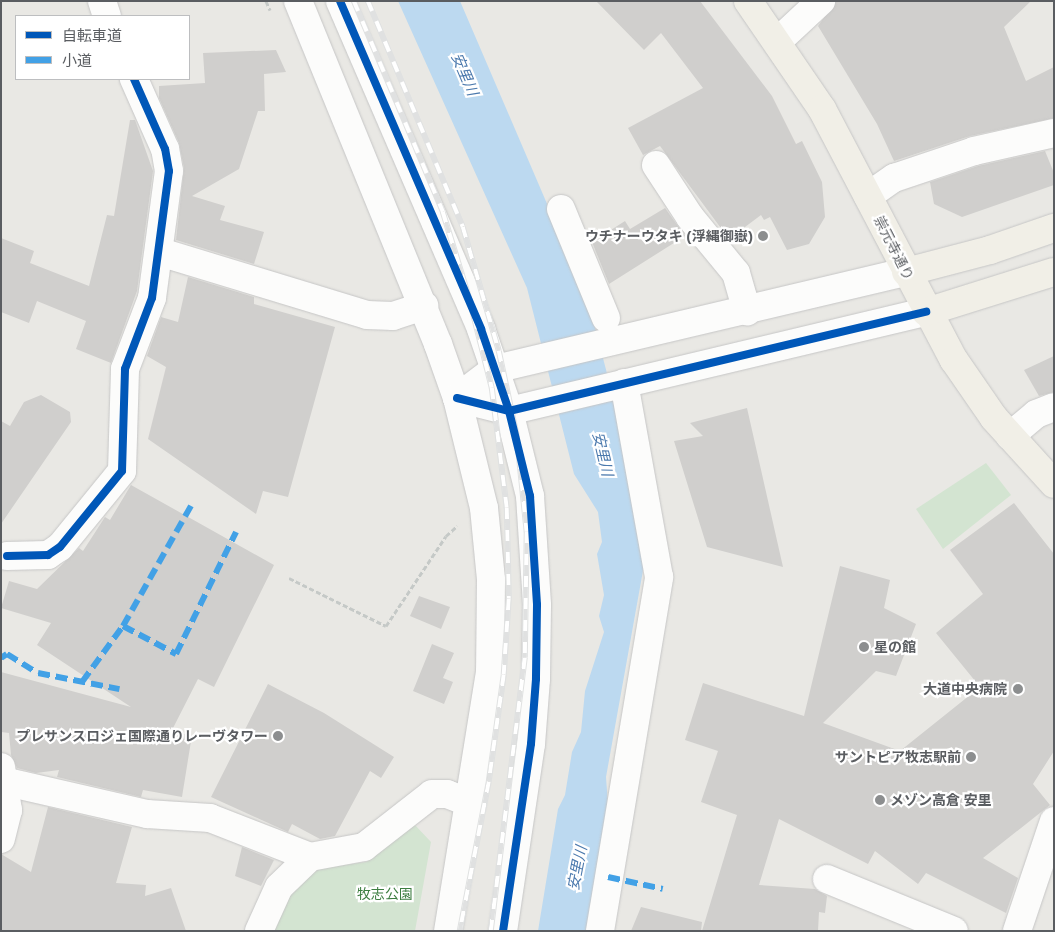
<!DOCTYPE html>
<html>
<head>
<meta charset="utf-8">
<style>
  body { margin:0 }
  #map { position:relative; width:1055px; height:932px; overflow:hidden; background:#e9e8e4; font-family:"Golos Text","Noto Sans JP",sans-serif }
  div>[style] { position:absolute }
  .green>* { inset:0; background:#d3e4d1 }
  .water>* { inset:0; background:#bcd9f0 }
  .building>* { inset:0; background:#d0cfcd }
  .path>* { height:3px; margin-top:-1.5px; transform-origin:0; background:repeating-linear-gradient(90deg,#c5c9c7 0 5px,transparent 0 7.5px) }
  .roads { filter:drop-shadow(0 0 1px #c6c6c6) drop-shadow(0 0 1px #c6c6c6) }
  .minor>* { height:28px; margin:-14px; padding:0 14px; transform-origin:14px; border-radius:14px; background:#fcfcfb }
  .major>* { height:28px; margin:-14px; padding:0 14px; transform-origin:14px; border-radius:14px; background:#f1efe7 }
  .rail>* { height:5.5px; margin-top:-2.75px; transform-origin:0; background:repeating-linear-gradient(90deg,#fff 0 11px,#e0e1e1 0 22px); box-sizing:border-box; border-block:1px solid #e0e1e1 }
  .quiet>* { height:6px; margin-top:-3px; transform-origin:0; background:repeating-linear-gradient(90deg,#42a1e6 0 12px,transparent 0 18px) }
  .cycleway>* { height:8px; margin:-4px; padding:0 4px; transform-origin:4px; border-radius:4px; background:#0057b8 }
  .dots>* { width:14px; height:14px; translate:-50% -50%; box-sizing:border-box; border:2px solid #fff; border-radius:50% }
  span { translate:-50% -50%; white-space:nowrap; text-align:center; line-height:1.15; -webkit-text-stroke:4.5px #fff; paint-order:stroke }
  .poi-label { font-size:14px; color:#5a5d61; font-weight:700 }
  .right { translate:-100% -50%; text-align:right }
  .left { translate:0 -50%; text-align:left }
  .street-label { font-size:14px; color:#5a5d61 }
  .park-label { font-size:14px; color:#3d7e41 }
  .water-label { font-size:15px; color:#4b79ad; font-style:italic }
  .frame { position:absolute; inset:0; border:2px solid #5a5d61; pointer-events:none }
  .legend { position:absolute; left:15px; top:15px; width:175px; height:65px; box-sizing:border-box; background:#fff; border:1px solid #bdbec0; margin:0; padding:6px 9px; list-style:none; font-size:15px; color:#5a5d61 }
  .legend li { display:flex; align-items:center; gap:10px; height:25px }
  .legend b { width:25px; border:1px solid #bdbec0 }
</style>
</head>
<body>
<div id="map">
  <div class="green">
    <i style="clip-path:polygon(986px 463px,1011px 495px,943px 549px,916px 509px)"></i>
    <i style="clip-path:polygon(414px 824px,431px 842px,415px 931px,271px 931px,281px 903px,302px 880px,321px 868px,366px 862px)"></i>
  </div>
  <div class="water">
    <i style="clip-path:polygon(398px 1px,460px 1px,587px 297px,621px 427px,644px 565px,606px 777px,608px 805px,586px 931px,538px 931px,558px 809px,565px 795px,572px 752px,581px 732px,585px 691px,604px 632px,599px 616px,604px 595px,597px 554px,602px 542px,598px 512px,574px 474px,527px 288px)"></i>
  </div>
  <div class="building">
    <i style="clip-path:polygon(596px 1px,700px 1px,772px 96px,796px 144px,802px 141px,822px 182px,825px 217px,809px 244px,787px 250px,770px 217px,764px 220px,761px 215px,729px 239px,660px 146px,643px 155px,628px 128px,703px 88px,661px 33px,644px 50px)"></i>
    <i style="clip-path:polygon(836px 1px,1031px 1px,1004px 27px,1026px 81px,1054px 67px,1054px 118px,970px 136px,894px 161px,877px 124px,818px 26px)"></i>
    <i style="clip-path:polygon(276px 50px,286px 72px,264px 74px,265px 111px,258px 111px,239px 169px,192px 196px,225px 206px,220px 220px,264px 232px,254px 264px,176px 240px,184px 168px,179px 143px,159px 98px,159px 86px,205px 83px,203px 53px)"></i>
    <i style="clip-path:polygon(130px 120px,135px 120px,153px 171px,137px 291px,111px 363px,76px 349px,86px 321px,37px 301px,29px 323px,1px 312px,1px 238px,34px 251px,30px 263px,89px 286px,107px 215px,114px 216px)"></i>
    <i style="clip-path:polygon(1045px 151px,1054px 173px,1054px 185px,962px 217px,934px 204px,930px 182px,978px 166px)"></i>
    <i style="clip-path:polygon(665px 208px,685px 236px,609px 284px,592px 242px,625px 221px,630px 229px)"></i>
    <i style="clip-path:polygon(188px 277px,254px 297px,254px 304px,335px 327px,288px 497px,263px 491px,256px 514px,148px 439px,166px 367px,147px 356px,161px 317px,178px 322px)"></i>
    <i style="clip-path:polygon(1054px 356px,1054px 392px,1039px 396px,1024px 370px)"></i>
    <i style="clip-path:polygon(41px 395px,70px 412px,71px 422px,1px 524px,1px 421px,10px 426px,24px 402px)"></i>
    <i style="clip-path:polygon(747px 408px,783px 567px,707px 547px,674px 441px,703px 436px,690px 423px)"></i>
    <i style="clip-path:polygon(131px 485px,274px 565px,214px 687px,198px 679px,171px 732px,192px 735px,182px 797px,143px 790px,141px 797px,57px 777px,59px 770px,36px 773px,17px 768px,11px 755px,9px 733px,1px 732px,1px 672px,131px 707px,37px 645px,51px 623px,1px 608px,9px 581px,37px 589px,79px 548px,83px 551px,105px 517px,110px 520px)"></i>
    <i style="clip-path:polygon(1014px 503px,1054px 554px,1054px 751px,1033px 784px,1050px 805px,983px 858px,1018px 878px,1006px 913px,926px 873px,918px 884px,875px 851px,868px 864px,779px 819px,759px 885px,815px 889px,827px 896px,825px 913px,819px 912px,818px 931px,702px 931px,737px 815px,701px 802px,718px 751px,685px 740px,703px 683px,804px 716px,840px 566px,890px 580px,884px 608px,916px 624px,896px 676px,876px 671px,823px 723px,900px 751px,980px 687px,936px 633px,983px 594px,950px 550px)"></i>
    <i style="clip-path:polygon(419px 596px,450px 607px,441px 629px,410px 616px)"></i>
    <i style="clip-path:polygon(432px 644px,454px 653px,443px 678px,453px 682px,444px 704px,413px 691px)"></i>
    <i style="clip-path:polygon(268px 684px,324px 713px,394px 757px,381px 778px,370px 771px,335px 836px,320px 839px,292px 824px,288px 832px,211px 797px)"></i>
    <i style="clip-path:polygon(48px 807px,132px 827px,116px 883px,146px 885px,145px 896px,171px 888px,186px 931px,1px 931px,1px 854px,31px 872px)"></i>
    <i style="clip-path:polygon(242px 847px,274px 860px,261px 886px,235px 876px)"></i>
    <i style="clip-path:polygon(641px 907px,702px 922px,701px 931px,631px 931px)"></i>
  </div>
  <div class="path">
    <i style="left:266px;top:1px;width:10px;rotate:66deg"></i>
    <i style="left:289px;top:578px;width:108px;rotate:26.3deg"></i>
    <i style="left:386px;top:626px;width:108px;rotate:-56.3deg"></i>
    <i style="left:446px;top:536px;width:15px;rotate:-42deg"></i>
  </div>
  <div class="roads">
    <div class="minor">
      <i style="left:102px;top:1px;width:16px;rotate:72deg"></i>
      <i style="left:298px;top:1px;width:370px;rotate:67.8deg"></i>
      <i style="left:438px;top:344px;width:57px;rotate:70.6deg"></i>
      <i style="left:457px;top:398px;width:113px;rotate:76.2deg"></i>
      <i style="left:484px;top:508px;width:72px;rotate:84.4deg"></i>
      <i style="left:491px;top:580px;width:92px;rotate:90.6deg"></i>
      <i style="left:490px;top:672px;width:262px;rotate:99.2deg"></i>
      <i style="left:340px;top:1px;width:357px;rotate:66.7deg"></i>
      <i style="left:481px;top:329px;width:87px;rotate:71.1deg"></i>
      <i style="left:509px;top:411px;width:88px;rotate:76.1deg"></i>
      <i style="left:530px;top:496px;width:109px;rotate:86.3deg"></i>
      <i style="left:537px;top:605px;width:74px;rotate:90.8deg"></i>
      <i style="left:536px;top:679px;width:65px;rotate:94.4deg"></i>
      <i style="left:531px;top:744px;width:189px;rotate:98.5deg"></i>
      <i style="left:778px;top:41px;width:59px;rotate:-42.9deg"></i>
      <i style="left:656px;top:165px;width:62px;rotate:56.8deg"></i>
      <i style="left:690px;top:217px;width:72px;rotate:50.6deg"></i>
      <i style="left:736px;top:273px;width:40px;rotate:74deg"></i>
      <i style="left:868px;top:196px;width:32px;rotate:-35deg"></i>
      <i style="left:894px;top:178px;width:84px;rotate:-18.6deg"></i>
      <i style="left:974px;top:151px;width:82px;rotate:-12.7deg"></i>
      <i style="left:561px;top:209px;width:118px;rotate:67.6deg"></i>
      <i style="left:160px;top:252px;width:216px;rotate:16.9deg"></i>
      <i style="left:367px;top:315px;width:26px;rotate:2deg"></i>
      <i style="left:393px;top:316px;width:33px;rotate:-18deg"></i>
      <i style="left:457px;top:398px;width:54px;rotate:14deg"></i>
      <i style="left:509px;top:411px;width:429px;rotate:-13.4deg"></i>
      <i style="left:457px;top:398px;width:48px;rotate:-37.3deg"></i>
      <i style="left:495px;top:369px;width:422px;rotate:-13.3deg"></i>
      <i style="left:1010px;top:436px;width:34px;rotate:-40deg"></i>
      <i style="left:1036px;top:414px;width:19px;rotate:-21deg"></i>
      <i style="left:7px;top:556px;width:41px;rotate:-1.4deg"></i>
      <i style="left:48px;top:555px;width:14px;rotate:-34deg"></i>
      <i style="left:60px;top:547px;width:98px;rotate:-50.8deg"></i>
      <i style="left:122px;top:471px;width:102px;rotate:-88.3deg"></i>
      <i style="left:125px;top:369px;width:76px;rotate:-69.2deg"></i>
      <i style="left:152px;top:298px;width:128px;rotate:-82.4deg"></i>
      <i style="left:169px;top:171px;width:22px;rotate:-100deg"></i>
      <i style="left:165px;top:149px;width:77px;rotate:-113.9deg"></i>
      <i style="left:1px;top:767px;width:44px;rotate:80.8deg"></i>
      <i style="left:8px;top:810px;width:30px;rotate:104deg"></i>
      <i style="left:7px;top:782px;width:144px;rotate:12.9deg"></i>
      <i style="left:147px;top:814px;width:63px;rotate:3.6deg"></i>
      <i style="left:210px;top:818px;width:107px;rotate:21.3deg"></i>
      <i style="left:827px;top:879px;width:137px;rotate:22.3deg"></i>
      <i style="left:259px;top:931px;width:48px;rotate:-65.6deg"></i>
      <i style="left:279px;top:887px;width:43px;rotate:-44.1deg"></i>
      <i style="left:310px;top:857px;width:55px;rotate:-10.5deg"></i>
      <i style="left:364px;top:847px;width:86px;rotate:-37.9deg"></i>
      <i style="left:432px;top:794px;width:15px"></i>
      <i style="left:447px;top:794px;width:26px;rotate:21deg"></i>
      <i style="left:600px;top:931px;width:359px;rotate:-80.5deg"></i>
      <i style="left:659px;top:577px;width:197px;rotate:-100.2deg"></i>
      <i style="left:1017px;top:931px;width:116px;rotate:-71.4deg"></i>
    </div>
    <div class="major">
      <i style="left:748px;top:1px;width:131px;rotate:55.6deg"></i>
      <i style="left:822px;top:109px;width:284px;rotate:62.3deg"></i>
      <i style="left:954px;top:360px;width:70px;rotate:55.4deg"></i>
      <i style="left:994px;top:418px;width:89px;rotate:47.7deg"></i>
      <i style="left:906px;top:272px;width:87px;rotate:-14.7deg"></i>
      <i style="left:990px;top:250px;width:68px;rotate:-19deg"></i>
      <i style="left:926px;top:312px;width:134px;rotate:-17.4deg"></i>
    </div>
  </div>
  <div class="rail">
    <i style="left:354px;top:1px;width:229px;rotate:67.1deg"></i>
    <i style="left:443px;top:212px;width:89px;rotate:73deg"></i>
    <i style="left:469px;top:297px;width:94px;rotate:75.8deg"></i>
    <i style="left:492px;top:388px;width:121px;rotate:82.9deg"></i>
    <i style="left:507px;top:508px;width:91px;rotate:88.7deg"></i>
    <i style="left:509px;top:599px;width:76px;rotate:93.8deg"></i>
    <i style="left:504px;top:675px;width:108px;rotate:98deg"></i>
    <i style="left:489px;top:782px;width:152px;rotate:101deg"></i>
    <i style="left:368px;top:1px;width:245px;rotate:67.2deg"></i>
    <i style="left:463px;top:227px;width:129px;rotate:73.8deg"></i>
    <i style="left:499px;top:351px;width:87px;rotate:78deg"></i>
    <i style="left:517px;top:436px;width:97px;rotate:84.1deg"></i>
    <i style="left:527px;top:532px;width:126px;rotate:90.9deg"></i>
    <i style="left:525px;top:658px;width:275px;rotate:97.1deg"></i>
  </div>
  <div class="quiet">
    <i style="left:123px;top:626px;width:60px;rotate:27.8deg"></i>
    <i style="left:176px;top:654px;width:136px;rotate:-63.8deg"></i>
    <i style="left:1px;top:658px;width:7px;rotate:-34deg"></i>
    <i style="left:7px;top:654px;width:36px;rotate:32deg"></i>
    <i style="left:38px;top:673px;width:83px;rotate:11.2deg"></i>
    <i style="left:82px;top:682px;width:69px;rotate:-53.8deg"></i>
    <i style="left:123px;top:626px;width:138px;rotate:-60.5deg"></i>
    <i style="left:608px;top:877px;width:56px;rotate:12.3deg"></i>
  </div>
  <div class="cycleway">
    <i style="left:340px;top:1px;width:357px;rotate:66.7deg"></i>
    <i style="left:481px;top:329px;width:87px;rotate:71.1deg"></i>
    <i style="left:509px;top:411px;width:88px;rotate:76.1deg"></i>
    <i style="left:530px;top:496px;width:109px;rotate:86.3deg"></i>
    <i style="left:537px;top:605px;width:74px;rotate:90.8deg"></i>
    <i style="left:536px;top:679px;width:65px;rotate:94.4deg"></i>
    <i style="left:531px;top:744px;width:189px;rotate:98.5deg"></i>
    <i style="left:457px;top:398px;width:54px;rotate:14deg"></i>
    <i style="left:509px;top:411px;width:429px;rotate:-13.4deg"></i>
    <i style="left:7px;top:556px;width:41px;rotate:-1.4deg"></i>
    <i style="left:48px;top:555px;width:14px;rotate:-34deg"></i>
    <i style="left:60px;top:547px;width:98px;rotate:-50.8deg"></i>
    <i style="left:122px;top:471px;width:102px;rotate:-88.3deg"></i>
    <i style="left:125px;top:369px;width:76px;rotate:-69.2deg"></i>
    <i style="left:152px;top:298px;width:128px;rotate:-82.4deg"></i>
    <i style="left:169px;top:171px;width:22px;rotate:-100deg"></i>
    <i style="left:165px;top:149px;width:77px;rotate:-113.9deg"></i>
  </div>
  <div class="dots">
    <i style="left:763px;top:236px;background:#8c8e8f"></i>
    <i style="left:864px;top:647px;background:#8c8e8f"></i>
    <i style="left:1018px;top:689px;background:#8c8e8f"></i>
    <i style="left:278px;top:736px;background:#8c8e8f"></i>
    <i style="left:971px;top:757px;background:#8c8e8f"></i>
    <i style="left:880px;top:800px;background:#8c8e8f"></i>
  </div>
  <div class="poi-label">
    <span class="right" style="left:753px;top:236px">ウチナーウタキ (浮縄御嶽)</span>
    <span class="left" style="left:874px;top:647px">星の館</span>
    <span class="right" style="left:1007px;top:689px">大道中央病院</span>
    <span class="right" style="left:268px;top:736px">プレサンスロジェ国際通りレーヴタワー</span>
    <span class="right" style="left:961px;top:757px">サントピア牧志駅前</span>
    <span class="left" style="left:890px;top:800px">メゾン高倉 安里</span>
  </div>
  <div class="street-label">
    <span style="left:894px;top:248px;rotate:63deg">崇元寺通り</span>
  </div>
  <div class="park-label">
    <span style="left:385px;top:894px">牧志公園</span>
  </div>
  <div class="water-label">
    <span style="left:465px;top:74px;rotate:67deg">安里川</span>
    <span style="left:603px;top:454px;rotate:77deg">安里川</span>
    <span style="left:577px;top:868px;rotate:-79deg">安里川</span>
  </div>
  <div class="frame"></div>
  <ul class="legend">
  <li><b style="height:6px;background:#0057b8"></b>自転車道</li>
  <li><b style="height:6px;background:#42a1e6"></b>小道</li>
  </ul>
</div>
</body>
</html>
